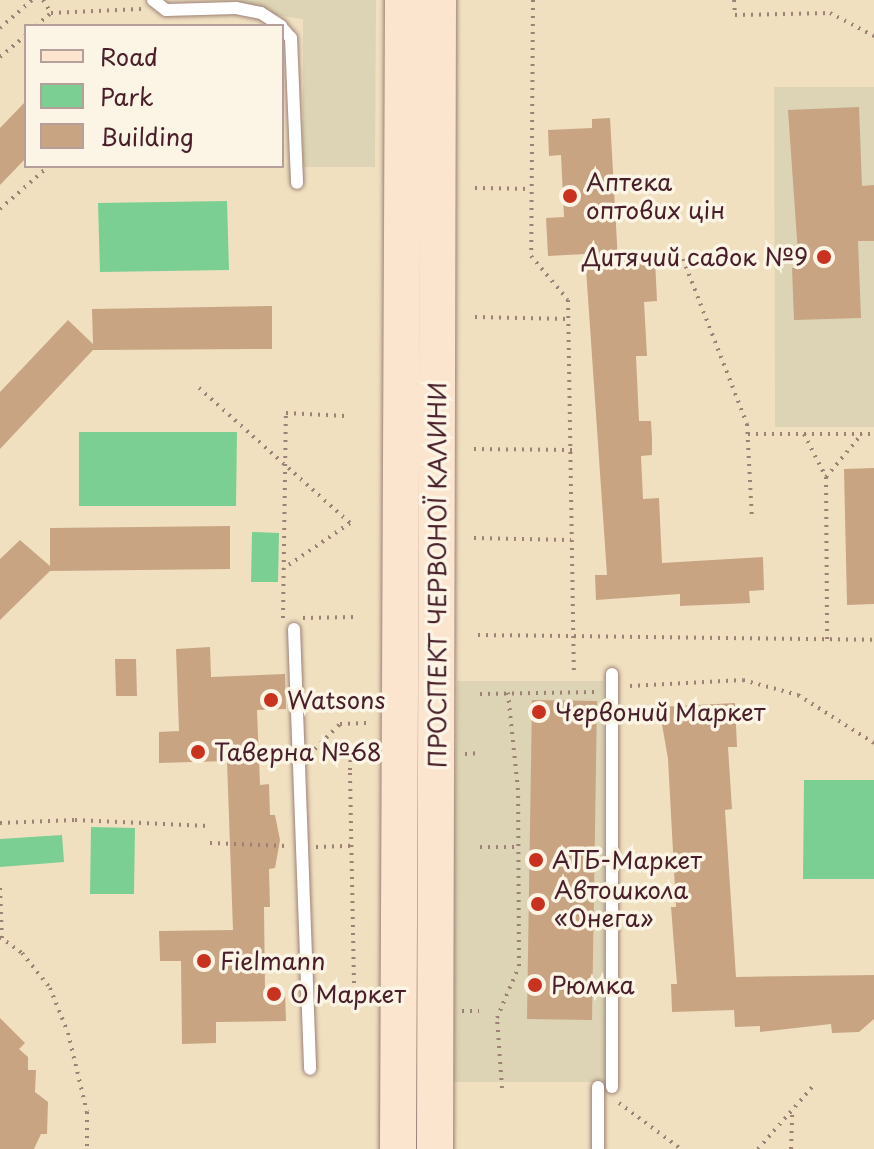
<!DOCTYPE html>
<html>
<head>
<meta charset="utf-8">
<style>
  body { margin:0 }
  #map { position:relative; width:874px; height:1149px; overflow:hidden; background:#f0e0c0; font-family:"Playpen Sans",sans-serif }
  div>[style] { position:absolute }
  .built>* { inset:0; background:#dcd4b4 }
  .green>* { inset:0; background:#7bcf92 }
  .building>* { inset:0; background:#c8a482 }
  .path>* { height:4px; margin-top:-2px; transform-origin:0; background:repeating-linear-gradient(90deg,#9d8076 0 2px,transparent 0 8px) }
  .roads { filter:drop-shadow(0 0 2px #9d8076) drop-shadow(0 0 2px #9d8076) }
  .service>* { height:12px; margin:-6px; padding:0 6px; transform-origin:6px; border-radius:6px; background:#fff }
  .secondary>* { height:36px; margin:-18px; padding:0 18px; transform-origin:18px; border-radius:18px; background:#fbe5cf }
  .dots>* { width:22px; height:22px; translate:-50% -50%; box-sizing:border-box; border:4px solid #fcf5e5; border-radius:50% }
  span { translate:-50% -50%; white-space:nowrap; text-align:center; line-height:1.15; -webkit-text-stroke:7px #fcf5e5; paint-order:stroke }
  .poi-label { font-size:24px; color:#4a1f2b }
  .left { translate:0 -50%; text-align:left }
  .right { translate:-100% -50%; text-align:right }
  .street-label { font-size:24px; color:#4a1f2b }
  .legend { position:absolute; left:24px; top:24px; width:260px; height:144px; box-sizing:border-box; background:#fcf5e5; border:2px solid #b59f9b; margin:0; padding:10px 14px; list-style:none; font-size:24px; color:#4a1f2b }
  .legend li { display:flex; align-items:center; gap:16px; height:40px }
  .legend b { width:40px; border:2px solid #b59f9b }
</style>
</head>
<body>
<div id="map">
  <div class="built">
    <i style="clip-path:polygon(167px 0,376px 0,375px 167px,303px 167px,303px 19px,261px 13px,237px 1px)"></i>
    <i style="clip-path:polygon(774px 87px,874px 87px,874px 427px,775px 427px)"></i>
    <i style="clip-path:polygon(457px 681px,603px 681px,605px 1082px,451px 1082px)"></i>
  </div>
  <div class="green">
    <i style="clip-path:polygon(227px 201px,229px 270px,100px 272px,98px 203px)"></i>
    <i style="clip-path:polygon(79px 432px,237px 432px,236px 506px,79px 506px)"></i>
    <i style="clip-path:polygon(252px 532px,279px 533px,278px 582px,251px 582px)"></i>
    <i style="clip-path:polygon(804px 780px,874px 780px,874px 879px,803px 879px)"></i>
    <i style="clip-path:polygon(91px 827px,135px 828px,134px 894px,90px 894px)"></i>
    <i style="clip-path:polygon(62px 835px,64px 862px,0 867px,0 839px)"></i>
  </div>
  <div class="building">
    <i style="clip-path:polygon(26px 101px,26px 158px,0 185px,0 128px)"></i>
    <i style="clip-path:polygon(859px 107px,862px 186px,874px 185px,874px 241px,858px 241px,861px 318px,794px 320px,792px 268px,799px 268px,788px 110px)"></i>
    <i style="clip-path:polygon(610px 118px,618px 261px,655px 259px,657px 301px,644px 302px,647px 356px,636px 356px,639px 421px,651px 421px,652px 439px,652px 455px,641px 456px,643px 499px,659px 498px,662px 563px,763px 557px,764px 590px,749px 591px,750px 603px,680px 606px,680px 594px,596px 600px,595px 575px,607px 575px,585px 254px,548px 256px,546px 218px,564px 217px,561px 155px,549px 156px,548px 130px,592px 128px,592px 119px)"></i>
    <i style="clip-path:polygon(272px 306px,272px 349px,93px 350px,0 449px,0 392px,68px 320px,93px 344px,92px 309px)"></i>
    <i style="clip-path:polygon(874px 468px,874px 604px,847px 605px,844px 469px)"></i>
    <i style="clip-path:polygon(230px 526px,230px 569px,50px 571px,0 620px,0 559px,20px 540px,50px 566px,50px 528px)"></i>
    <i style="clip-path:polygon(210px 647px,211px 677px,285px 674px,286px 709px,257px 710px,260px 785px,269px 784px,270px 815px,275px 815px,280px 840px,275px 868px,269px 869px,270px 907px,264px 907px,265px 992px,285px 991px,286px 1021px,216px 1022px,216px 1043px,182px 1044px,181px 961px,160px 961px,159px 931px,233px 930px,227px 761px,159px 763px,159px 732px,179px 731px,176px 649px)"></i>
    <i style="clip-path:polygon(115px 659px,136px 659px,137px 696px,116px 696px)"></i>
    <i style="clip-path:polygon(532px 700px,597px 701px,592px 1020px,527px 1019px)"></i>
    <i style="clip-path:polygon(735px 703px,737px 747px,728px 747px,732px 809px,725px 810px,736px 977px,874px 975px,874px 1019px,859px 1032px,832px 1033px,831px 1024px,760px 1032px,760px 1026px,735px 1027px,734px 1010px,672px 1012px,671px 984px,677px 984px,671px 907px,676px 907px,668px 759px,659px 707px)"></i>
    <i style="clip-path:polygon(0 1018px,25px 1043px,19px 1049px,28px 1057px,28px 1070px,36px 1070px,35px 1092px,48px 1102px,47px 1134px,41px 1134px,34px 1149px,0 1149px)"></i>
  </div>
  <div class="path">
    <i style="left:43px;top:0;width:15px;rotate:58deg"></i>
    <i style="left:533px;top:0;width:256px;rotate:90.4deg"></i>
    <i style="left:531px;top:256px;width:57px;rotate:49.9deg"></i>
    <i style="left:568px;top:300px;width:374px;rotate:89.1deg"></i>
    <i style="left:734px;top:0;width:15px;rotate:86deg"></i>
    <i style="left:735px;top:15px;width:95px;rotate:-1.2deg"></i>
    <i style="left:830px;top:13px;width:50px;rotate:27.6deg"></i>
    <i style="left:36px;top:26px;width:20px;rotate:-41deg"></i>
    <i style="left:51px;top:13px;width:90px;rotate:-2.5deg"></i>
    <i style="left:0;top:28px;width:43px;rotate:-41.2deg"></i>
    <i style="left:0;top:57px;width:34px;rotate:-40deg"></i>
    <i style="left:475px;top:188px;width:56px;rotate:1deg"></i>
    <i style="left:0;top:209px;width:65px;rotate:-41.3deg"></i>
    <i style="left:683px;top:259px;width:177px;rotate:68.8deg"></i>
    <i style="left:747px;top:424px;width:95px;rotate:87deg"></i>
    <i style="left:475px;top:317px;width:94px;rotate:1.2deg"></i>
    <i style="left:199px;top:388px;width:203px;rotate:41.8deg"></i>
    <i style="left:350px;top:523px;width:80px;rotate:145.7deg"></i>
    <i style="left:748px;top:434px;width:126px"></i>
    <i style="left:804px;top:434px;width:48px;rotate:62.9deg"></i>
    <i style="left:826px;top:477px;width:56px;rotate:-50.1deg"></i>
    <i style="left:474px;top:449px;width:98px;rotate:0.6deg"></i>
    <i style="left:826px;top:477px;width:163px;rotate:89.6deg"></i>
    <i style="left:474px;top:538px;width:97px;rotate:1.2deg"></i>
    <i style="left:283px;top:618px;width:205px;rotate:-89.2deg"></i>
    <i style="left:286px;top:413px;width:60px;rotate:2.9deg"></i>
    <i style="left:303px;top:618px;width:50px;rotate:-1.1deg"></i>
    <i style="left:478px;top:635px;width:396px;rotate:0.7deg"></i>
    <i style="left:630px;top:686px;width:113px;rotate:-3deg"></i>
    <i style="left:743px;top:680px;width:57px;rotate:15.3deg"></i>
    <i style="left:798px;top:695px;width:90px;rotate:32.3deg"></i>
    <i style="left:480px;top:694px;width:117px;rotate:-1deg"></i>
    <i style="left:315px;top:749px;width:35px;rotate:-45deg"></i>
    <i style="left:340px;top:724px;width:26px;rotate:-2deg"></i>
    <i style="left:465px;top:754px;width:15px;rotate:-4deg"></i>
    <i style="left:0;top:823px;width:75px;rotate:-2.3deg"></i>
    <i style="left:75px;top:820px;width:134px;rotate:2.6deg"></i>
    <i style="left:210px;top:843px;width:77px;rotate:2.2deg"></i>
    <i style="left:316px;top:847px;width:37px;rotate:-2deg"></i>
    <i style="left:480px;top:847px;width:38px"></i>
    <i style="left:0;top:888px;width:51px;rotate:87.8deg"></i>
    <i style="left:0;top:937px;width:27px;rotate:36deg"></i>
    <i style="left:22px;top:953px;width:45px;rotate:51.3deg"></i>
    <i style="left:50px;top:988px;width:48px;rotate:68.2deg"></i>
    <i style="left:68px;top:1033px;width:81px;rotate:76.5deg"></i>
    <i style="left:87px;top:1112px;width:37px;rotate:90deg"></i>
    <i style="left:354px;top:983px;width:213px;rotate:-91.1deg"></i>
    <i style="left:350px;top:770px;width:17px;rotate:-87deg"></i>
    <i style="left:351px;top:753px;width:16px;rotate:4deg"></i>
    <i style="left:462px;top:1011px;width:17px"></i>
    <i style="left:502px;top:1088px;width:70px;rotate:-94.1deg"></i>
    <i style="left:497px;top:1018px;width:56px;rotate:-67.1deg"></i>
    <i style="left:519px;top:966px;width:176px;rotate:-90.3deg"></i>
    <i style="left:518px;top:790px;width:98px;rotate:-95.9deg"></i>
    <i style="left:619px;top:1103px;width:77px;rotate:36.6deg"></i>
    <i style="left:758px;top:1149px;width:85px;rotate:-48.8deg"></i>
    <i style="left:791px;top:1149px;width:38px;rotate:-88deg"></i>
  </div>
  <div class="roads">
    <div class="service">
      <i style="left:153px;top:0;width:16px;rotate:38deg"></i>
      <i style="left:166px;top:10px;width:70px;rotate:-1.6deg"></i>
      <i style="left:236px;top:8px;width:25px;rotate:11deg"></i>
      <i style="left:261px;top:13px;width:24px;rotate:33deg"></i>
      <i style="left:282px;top:28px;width:13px;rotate:48deg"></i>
      <i style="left:291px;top:38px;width:145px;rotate:87.6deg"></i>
      <i style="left:294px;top:629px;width:440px;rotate:87.9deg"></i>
      <i style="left:598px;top:1087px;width:62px;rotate:90deg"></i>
      <i style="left:612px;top:1087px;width:413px;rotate:-90deg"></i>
    </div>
    <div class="secondary">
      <i style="left:398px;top:1149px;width:1149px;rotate:-89.75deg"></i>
      <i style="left:435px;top:1149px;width:1149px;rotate:-89.85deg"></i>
    </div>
  </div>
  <div class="dots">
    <i style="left:570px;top:196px;background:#c8321e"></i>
    <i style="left:824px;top:257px;background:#c8321e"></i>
    <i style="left:271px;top:700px;background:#c8321e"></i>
    <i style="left:539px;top:712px;background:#c8321e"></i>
    <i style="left:198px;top:752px;background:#c8321e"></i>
    <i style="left:536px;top:860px;background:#c8321e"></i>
    <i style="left:538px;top:904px;background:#c8321e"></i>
    <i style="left:204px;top:961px;background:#c8321e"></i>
    <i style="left:535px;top:985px;background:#c8321e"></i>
    <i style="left:274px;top:994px;background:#c8321e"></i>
  </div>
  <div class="poi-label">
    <span class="left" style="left:586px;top:196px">Аптека<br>оптових цін</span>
    <span class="right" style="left:808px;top:257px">Дитячий садок №9</span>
    <span class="left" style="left:287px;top:700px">Watsons</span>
    <span class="left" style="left:555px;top:712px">Червоний Маркет</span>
    <span class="left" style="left:214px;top:752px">Таверна №68</span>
    <span class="left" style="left:552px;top:860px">АТБ-Маркет</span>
    <span class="left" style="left:554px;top:904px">Автошкола<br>«Онега»</span>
    <span class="left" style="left:220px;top:961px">Fielmann</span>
    <span class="left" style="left:551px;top:985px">Рюмка</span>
    <span class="left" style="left:290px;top:994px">О Маркет</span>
  </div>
  <div class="street-label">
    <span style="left:437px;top:575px;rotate:-90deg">ПРОСПЕКТ ЧЕРВОНОЇ КАЛИНИ</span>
  </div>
  <ul class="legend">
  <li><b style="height:10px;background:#fbe5cf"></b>Road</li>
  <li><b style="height:22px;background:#7bcf92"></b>Park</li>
  <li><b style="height:22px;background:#c8a482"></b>Building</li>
  </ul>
</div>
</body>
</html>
